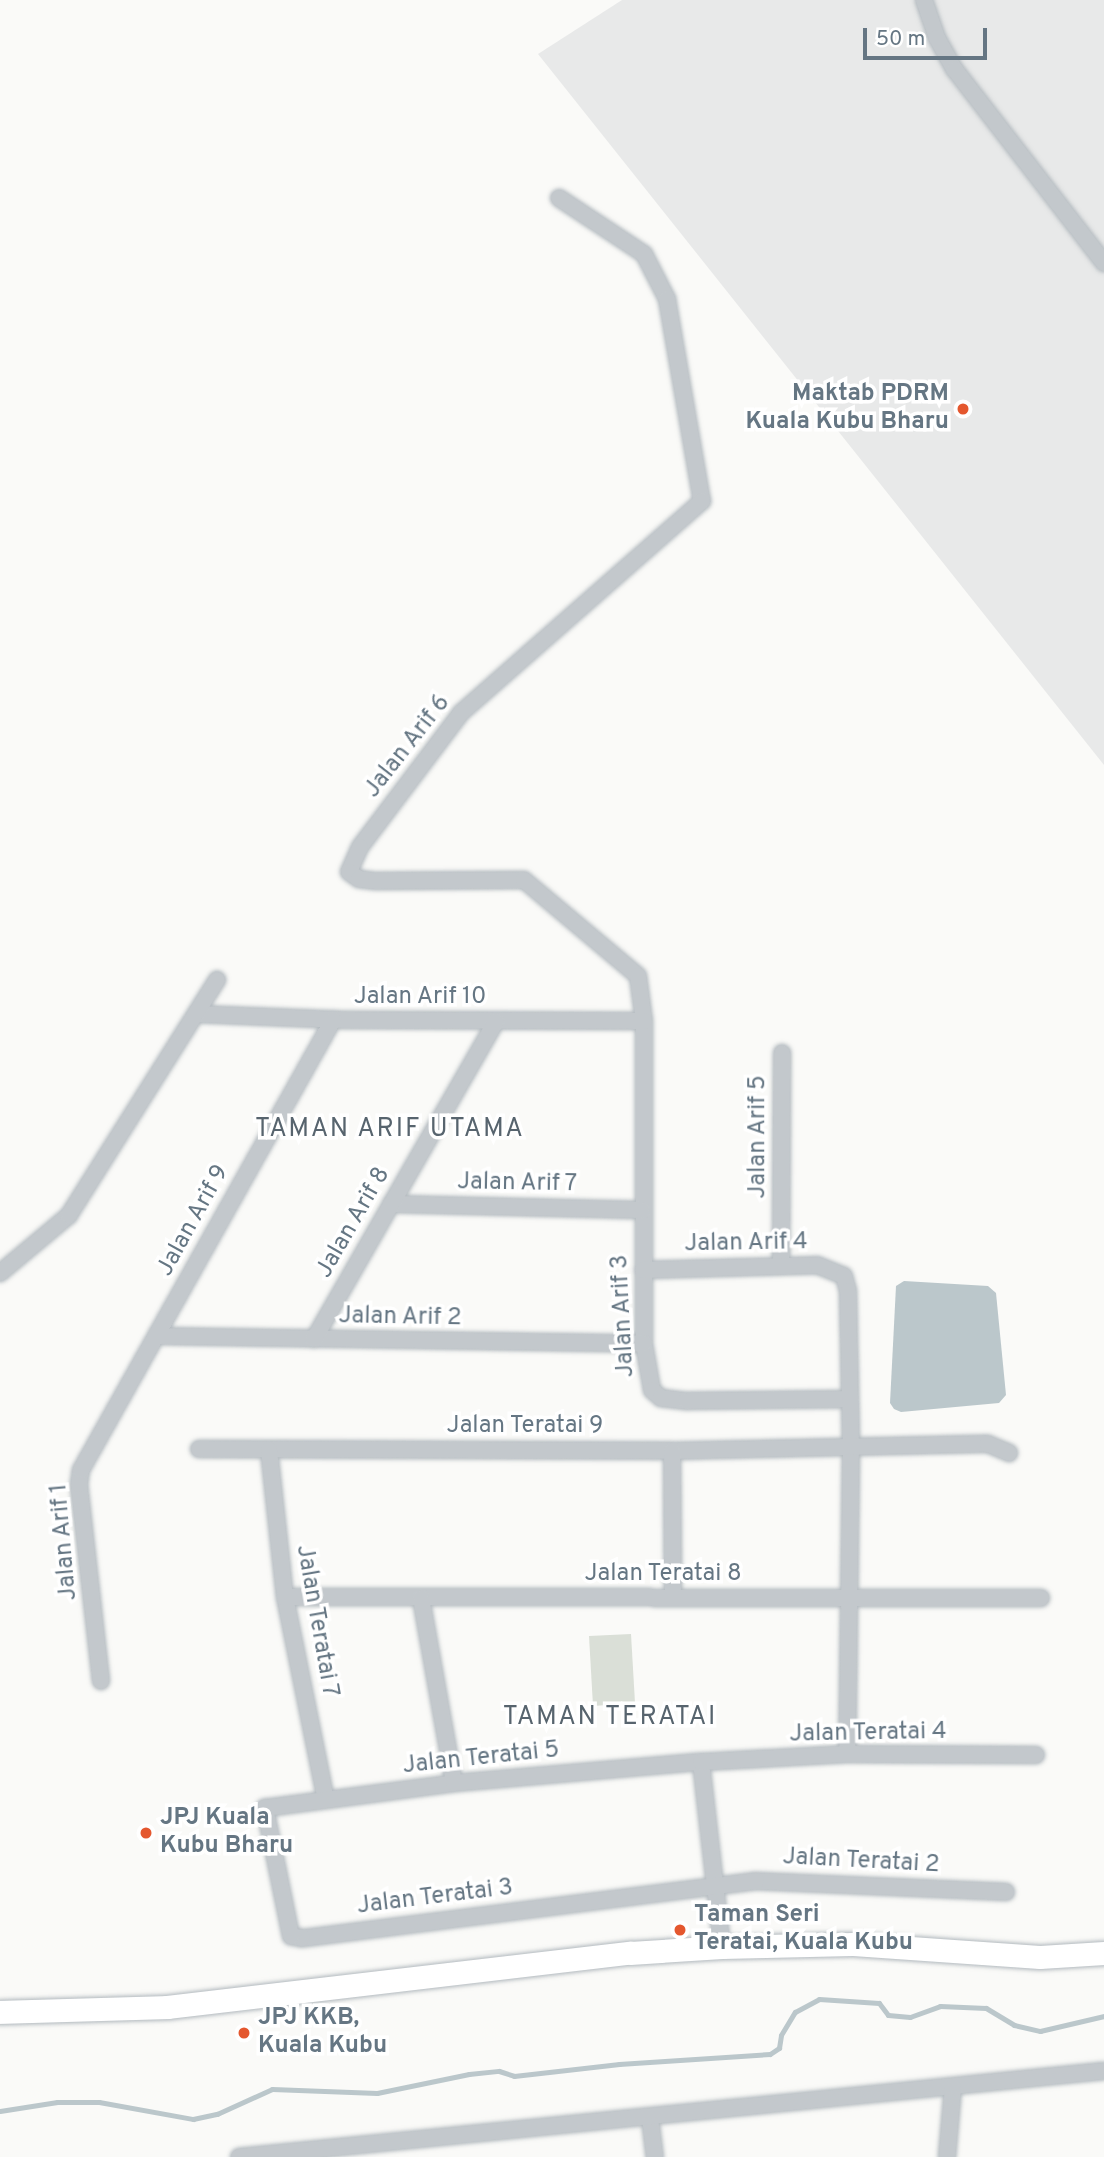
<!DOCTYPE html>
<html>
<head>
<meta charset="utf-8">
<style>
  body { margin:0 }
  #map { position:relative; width:1104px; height:2157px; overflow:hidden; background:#fafaf8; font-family:Overpass,sans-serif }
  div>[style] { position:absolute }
  .built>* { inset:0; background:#e8e9e9 }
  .green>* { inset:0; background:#dadfd7 }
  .water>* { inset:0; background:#bbc7cb }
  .stream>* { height:5px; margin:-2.5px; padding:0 2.5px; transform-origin:2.5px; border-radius:2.5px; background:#bbc7cb }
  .roads { filter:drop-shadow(0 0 2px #b3babf) drop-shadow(0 0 2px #b3babf) }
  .street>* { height:16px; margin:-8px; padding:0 8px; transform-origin:8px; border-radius:8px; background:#c3c8cc }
  .secondary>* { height:23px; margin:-11.5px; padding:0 11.5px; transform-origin:11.5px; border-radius:11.5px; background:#fff }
  .dots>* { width:19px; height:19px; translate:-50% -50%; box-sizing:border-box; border:4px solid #fff; border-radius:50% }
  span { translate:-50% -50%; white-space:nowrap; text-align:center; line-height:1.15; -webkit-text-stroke:7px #fff; paint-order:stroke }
  .poi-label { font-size:24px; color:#657683; font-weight:700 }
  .right { translate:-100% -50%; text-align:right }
  .left { translate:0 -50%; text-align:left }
  .street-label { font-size:24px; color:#657683 }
  .neighbourhood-label { font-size:26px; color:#57646e; letter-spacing:2px }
  .scale { position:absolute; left:863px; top:28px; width:124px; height:32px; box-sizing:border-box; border:4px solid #657683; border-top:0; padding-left:9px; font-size:21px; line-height:24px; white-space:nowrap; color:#657683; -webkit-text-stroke:5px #fff; paint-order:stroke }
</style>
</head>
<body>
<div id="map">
  <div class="built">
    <i style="clip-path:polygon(622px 0,1104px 0,1104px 765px,538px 54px)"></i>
  </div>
  <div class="green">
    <i style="clip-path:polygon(631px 1634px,635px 1703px,593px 1706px,589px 1636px)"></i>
  </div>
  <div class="water">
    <i style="clip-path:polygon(904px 1281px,988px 1286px,996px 1293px,1006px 1395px,999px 1403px,901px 1412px,894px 1409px,890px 1403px,896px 1286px)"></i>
  </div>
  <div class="stream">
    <i style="left:0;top:2111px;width:58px;rotate:-9deg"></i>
    <i style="left:57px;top:2102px;width:42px"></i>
    <i style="left:99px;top:2102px;width:96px;rotate:10.3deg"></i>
    <i style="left:193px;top:2119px;width:25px;rotate:-12deg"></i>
    <i style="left:217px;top:2114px;width:60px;rotate:-24.4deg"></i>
    <i style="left:272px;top:2089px;width:105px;rotate:2.2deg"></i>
    <i style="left:377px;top:2093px;width:94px;rotate:-11.7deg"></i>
    <i style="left:469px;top:2074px;width:30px;rotate:-6deg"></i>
    <i style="left:499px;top:2071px;width:16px;rotate:18deg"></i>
    <i style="left:514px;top:2076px;width:106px;rotate:-6.5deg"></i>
    <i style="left:619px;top:2064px;width:151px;rotate:-3.8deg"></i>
    <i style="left:770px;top:2054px;width:11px;rotate:-34deg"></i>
    <i style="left:779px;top:2048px;width:13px;rotate:-81deg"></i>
    <i style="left:781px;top:2035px;width:27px;rotate:-59deg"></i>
    <i style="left:795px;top:2012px;width:27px;rotate:-28deg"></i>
    <i style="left:819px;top:1999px;width:60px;rotate:3.8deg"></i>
    <i style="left:879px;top:2003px;width:15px;rotate:53deg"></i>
    <i style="left:888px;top:2015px;width:22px;rotate:5deg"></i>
    <i style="left:910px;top:2017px;width:32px;rotate:-20deg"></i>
    <i style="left:940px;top:2006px;width:46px;rotate:2.5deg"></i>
    <i style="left:986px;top:2008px;width:33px;rotate:31deg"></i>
    <i style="left:1014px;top:2025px;width:27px;rotate:13deg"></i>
    <i style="left:1040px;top:2031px;width:66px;rotate:-13.2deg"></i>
  </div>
  <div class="roads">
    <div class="street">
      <i style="left:924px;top:0;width:40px;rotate:71.1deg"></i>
      <i style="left:937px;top:38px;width:37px;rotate:61deg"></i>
      <i style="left:955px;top:70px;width:244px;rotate:52.3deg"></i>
      <i style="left:559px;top:198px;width:102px;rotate:33.4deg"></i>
      <i style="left:644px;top:254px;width:51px;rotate:62.9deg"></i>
      <i style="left:667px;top:299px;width:205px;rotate:80.2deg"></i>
      <i style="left:702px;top:501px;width:321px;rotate:138.7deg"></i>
      <i style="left:461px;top:713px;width:168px;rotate:127deg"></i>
      <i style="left:360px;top:847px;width:27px;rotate:114deg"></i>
      <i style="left:349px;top:872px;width:12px;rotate:35deg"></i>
      <i style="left:359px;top:879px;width:17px;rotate:7deg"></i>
      <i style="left:376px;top:881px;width:148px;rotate:-0.4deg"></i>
      <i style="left:524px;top:880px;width:149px;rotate:40.1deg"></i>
      <i style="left:638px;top:976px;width:45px;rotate:82.4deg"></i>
      <i style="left:644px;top:1021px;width:323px;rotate:90deg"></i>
      <i style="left:644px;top:1344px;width:47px;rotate:80.1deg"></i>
      <i style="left:652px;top:1390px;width:12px;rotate:42deg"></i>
      <i style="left:661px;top:1398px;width:26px;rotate:7deg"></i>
      <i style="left:687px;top:1401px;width:160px;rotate:-0.7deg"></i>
      <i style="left:197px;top:1014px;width:147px;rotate:2.3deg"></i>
      <i style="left:344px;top:1020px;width:300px;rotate:0.2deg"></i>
      <i style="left:391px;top:1204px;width:251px;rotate:1.4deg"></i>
      <i style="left:781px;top:1264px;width:211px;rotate:-89.7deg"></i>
      <i style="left:643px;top:1270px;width:174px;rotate:-1.6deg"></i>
      <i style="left:817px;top:1265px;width:29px;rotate:22deg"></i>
      <i style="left:844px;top:1276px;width:16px;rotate:75deg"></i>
      <i style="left:848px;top:1291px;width:156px;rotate:88.9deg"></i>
      <i style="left:851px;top:1447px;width:307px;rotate:90.7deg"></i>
      <i style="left:0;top:1273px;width:90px;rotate:-40deg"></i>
      <i style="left:69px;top:1215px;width:278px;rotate:-57.8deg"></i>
      <i style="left:157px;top:1336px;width:487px;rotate:0.9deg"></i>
      <i style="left:314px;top:1339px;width:366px;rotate:-60.2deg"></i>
      <i style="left:199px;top:1449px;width:473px;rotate:0.2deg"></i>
      <i style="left:672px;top:1451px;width:316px;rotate:-1.3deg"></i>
      <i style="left:988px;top:1444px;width:23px;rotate:23deg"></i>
      <i style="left:269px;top:1450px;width:148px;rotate:83.8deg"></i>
      <i style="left:285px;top:1597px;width:207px;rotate:78.6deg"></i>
      <i style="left:672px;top:1451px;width:147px;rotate:89.6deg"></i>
      <i style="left:285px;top:1597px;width:756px;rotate:0.08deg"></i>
      <i style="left:421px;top:1598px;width:188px;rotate:79.9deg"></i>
      <i style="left:101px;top:1681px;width:198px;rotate:-96.4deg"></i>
      <i style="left:79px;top:1484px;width:14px;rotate:-82deg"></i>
      <i style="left:81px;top:1470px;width:516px;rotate:-60.75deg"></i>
      <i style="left:701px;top:1762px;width:186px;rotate:83.5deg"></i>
      <i style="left:1006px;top:1892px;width:250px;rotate:-177.5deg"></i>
      <i style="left:756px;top:1881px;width:458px;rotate:172.8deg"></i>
      <i style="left:302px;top:1938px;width:11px;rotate:-170deg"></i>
      <i style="left:291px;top:1936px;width:131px;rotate:-101.5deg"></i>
      <i style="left:265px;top:1808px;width:191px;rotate:-7.5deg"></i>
      <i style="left:454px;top:1783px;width:248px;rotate:-4.9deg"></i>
      <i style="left:701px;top:1762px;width:146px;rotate:-3.1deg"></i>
      <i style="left:847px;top:1754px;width:189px;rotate:0.3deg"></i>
      <i style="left:650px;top:2118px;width:39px;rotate:83deg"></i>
      <i style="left:239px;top:2157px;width:869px;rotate:-5.68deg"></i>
      <i style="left:947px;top:2157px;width:70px;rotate:-85.1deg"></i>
    </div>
    <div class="secondary">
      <i style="left:0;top:2012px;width:167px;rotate:-1.7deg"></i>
      <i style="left:167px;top:2007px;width:466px;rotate:-6.7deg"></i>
      <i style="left:630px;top:1953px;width:92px;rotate:-3.7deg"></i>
      <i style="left:722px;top:1947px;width:131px;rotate:-1.3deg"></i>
      <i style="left:853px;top:1944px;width:187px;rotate:4deg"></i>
      <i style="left:1040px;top:1957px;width:64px;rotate:-3.6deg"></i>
    </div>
  </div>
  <div class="dots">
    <i style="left:963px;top:409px;background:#e4572e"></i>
    <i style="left:146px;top:1833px;background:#e4572e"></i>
    <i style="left:680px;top:1930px;background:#e4572e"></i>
    <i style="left:244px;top:2033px;background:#e4572e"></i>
  </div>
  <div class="poi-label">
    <span class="right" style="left:949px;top:409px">Maktab PDRM<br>Kuala Kubu Bharu</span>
    <span class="left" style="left:160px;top:1833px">JPJ Kuala<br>Kubu Bharu</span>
    <span class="left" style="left:694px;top:1930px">Taman Seri<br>Teratai, Kuala Kubu</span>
    <span class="left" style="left:258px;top:2033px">JPJ KKB,<br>Kuala Kubu</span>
  </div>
  <div class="street-label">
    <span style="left:408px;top:747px;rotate:-52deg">Jalan Arif 6</span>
    <span style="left:420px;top:998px">Jalan Arif 10</span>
    <span style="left:759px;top:1137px;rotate:-90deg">Jalan Arif 5</span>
    <span style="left:517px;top:1184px;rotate:1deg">Jalan Arif 7</span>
    <span style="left:194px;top:1221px;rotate:-61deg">Jalan Arif 9</span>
    <span style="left:354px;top:1223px;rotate:-60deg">Jalan Arif 8</span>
    <span style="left:746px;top:1244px;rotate:-1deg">Jalan Arif 4</span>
    <span style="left:624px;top:1316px;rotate:-93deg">Jalan Arif 3</span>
    <span style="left:400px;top:1318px;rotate:1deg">Jalan Arif 2</span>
    <span style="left:525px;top:1427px">Jalan Teratai 9</span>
    <span style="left:65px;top:1542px;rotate:-95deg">Jalan Arif 1</span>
    <span style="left:663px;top:1575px">Jalan Teratai 8</span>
    <span style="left:316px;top:1621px;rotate:80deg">Jalan Teratai 7</span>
    <span style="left:868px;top:1734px;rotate:-1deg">Jalan Teratai 4</span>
    <span style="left:481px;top:1759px;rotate:-6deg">Jalan Teratai 5</span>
    <span style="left:861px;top:1862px;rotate:3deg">Jalan Teratai 2</span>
    <span style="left:435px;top:1898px;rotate:-7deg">Jalan Teratai 3</span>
  </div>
  <div class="neighbourhood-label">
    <span style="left:390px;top:1130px">TAMAN ARIF UTAMA</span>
    <span style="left:610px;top:1718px">TAMAN TERATAI</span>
  </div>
  <div class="scale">50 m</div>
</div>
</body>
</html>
